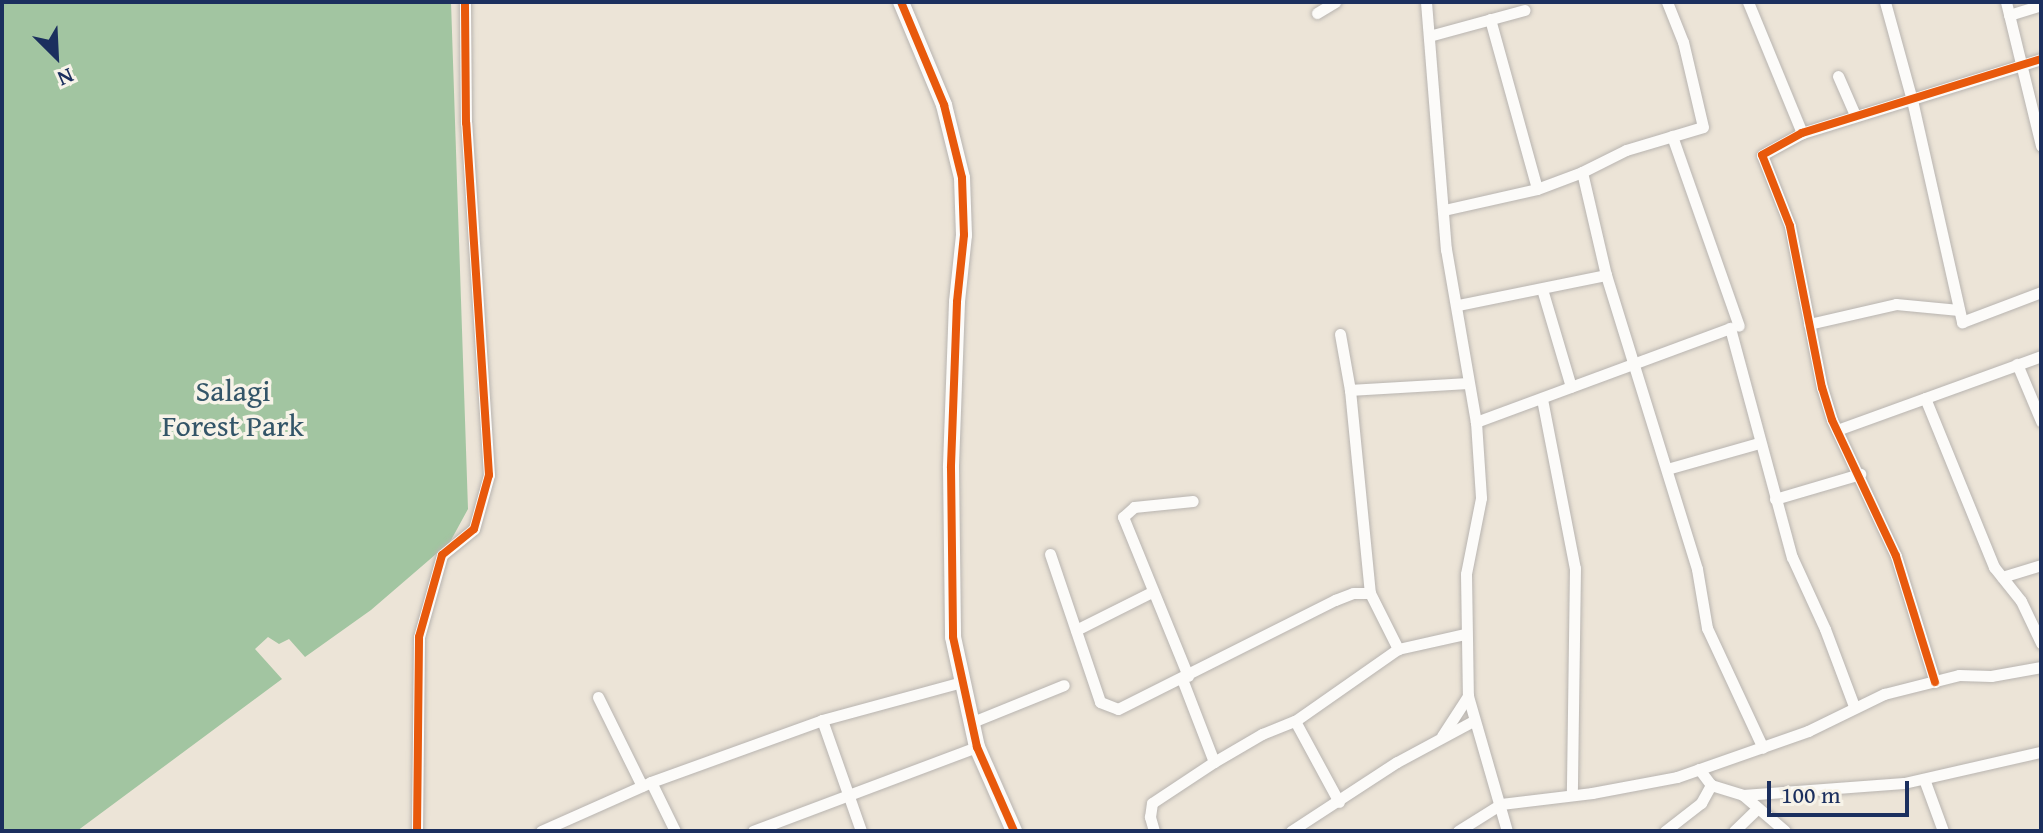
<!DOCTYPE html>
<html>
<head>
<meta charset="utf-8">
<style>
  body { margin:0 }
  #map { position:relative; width:2043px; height:833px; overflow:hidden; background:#ece4d7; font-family:"Gentium Book Plus",serif }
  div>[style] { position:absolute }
  .forest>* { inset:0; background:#a2c5a1 }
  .roads { filter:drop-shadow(0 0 2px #b8b4b0) drop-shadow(0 0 2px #b8b4b0) }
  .street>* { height:11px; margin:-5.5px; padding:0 5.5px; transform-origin:5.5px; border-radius:5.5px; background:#fcfbf9 }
  .secondary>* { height:16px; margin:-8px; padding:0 8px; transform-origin:8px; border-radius:8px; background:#fcfbf9 }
  .cycleway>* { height:8px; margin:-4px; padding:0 4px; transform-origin:4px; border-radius:4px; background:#e8590c }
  span { translate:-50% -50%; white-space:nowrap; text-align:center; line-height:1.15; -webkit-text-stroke:7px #f7f3e8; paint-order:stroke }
  .park-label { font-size:30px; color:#335568 }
  .frame { position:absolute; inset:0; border:4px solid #1b2f5e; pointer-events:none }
  .north { position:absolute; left:16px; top:16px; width:80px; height:80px; -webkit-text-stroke:6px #f7f3e8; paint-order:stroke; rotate:156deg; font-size:22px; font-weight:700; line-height:32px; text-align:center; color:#1b2f5e }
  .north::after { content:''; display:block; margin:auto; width:28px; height:36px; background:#1b2f5e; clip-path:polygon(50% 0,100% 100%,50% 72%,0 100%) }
  .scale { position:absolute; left:1767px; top:781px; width:142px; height:36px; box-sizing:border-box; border:4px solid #1b2f5e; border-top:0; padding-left:10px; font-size:24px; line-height:28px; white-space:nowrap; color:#1b2f5e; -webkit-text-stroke:6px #f7f3e8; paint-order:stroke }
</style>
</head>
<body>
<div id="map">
  <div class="forest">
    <i style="clip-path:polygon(2px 2px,451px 2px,468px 509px,450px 542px,371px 610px,305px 657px,289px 639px,279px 644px,268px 637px,255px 649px,282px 679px,77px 831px,2px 831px)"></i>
  </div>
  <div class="roads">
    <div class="street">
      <i style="left:1426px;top:2px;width:248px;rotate:85.4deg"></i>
      <i style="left:1446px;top:249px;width:176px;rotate:80.2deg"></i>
      <i style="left:1476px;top:422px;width:76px;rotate:86.2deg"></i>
      <i style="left:1481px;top:498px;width:77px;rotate:101.2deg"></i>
      <i style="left:1466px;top:574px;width:122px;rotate:89.1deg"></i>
      <i style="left:1468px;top:696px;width:141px;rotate:73.9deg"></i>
      <i style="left:1748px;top:2px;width:142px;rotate:67.6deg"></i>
      <i style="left:1885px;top:2px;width:102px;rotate:74.6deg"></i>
      <i style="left:1912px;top:100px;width:228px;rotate:77.3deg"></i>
      <i style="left:1962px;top:322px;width:85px;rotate:-20.8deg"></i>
      <i style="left:2006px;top:2px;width:148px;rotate:76.3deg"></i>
      <i style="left:1317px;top:13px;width:21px;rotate:-31deg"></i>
      <i style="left:2009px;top:15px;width:34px;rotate:-17deg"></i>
      <i style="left:1490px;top:19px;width:176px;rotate:74.5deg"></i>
      <i style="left:1429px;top:36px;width:99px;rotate:-15.2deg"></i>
      <i style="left:1838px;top:76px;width:43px;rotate:66.4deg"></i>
      <i style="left:1672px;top:136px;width:201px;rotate:70.6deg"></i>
      <i style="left:1582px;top:172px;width:106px;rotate:76.9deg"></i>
      <i style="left:1606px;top:275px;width:308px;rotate:72.8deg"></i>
      <i style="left:1697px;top:569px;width:60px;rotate:80.4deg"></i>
      <i style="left:1707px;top:628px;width:132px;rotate:65deg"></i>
      <i style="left:1444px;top:210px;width:95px;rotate:-12.7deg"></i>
      <i style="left:1537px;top:189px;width:48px;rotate:-20.7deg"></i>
      <i style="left:1582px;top:172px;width:49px;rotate:-26.6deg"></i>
      <i style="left:1626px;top:150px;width:80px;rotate:-16.6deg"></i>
      <i style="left:1703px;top:127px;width:87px;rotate:-103.2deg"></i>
      <i style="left:1683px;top:42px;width:43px;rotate:-111.8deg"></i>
      <i style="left:1542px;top:289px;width:102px;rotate:73.5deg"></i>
      <i style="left:1458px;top:305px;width:151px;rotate:-11.5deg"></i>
      <i style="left:1809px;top:324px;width:89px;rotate:-12.9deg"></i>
      <i style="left:1896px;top:304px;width:63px;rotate:5.4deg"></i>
      <i style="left:1340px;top:334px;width:57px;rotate:79.9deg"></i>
      <i style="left:1350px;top:390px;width:204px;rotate:84.4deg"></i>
      <i style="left:1370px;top:593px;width:63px;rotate:63.4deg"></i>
      <i style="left:2017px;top:364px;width:62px;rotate:67.2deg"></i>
      <i style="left:1350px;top:390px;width:117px;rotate:-3.4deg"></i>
      <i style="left:1925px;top:398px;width:183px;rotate:67.8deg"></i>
      <i style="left:1994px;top:567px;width:43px;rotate:51.5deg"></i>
      <i style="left:2021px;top:601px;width:47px;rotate:64.5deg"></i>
      <i style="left:1542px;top:399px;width:172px;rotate:79deg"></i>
      <i style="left:1575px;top:568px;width:227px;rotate:90.8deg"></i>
      <i style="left:1476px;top:422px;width:271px;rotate:-20.3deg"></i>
      <i style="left:1730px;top:328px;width:237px;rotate:74.9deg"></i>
      <i style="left:1792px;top:557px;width:79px;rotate:65.4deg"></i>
      <i style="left:1825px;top:629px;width:82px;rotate:69.4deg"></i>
      <i style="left:1837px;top:430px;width:217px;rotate:-19.9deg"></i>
      <i style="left:1667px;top:469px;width:96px;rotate:-15.8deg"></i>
      <i style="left:1775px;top:499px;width:89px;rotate:-16.4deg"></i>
      <i style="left:1050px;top:554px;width:156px;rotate:71.3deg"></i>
      <i style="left:1100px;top:702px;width:19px;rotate:21deg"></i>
      <i style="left:1118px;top:709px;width:243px;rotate:-26.7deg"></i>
      <i style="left:1335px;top:600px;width:19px;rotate:-21deg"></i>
      <i style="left:1353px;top:593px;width:17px"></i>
      <i style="left:2002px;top:577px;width:41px;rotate:-17.1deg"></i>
      <i style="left:1076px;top:630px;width:85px;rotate:-26.6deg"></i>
      <i style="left:1188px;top:676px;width:172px;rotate:-112.2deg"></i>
      <i style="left:1123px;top:517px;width:15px;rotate:-42deg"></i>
      <i style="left:1134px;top:507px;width:59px;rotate:-5.8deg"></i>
      <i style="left:1182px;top:679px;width:89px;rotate:68.9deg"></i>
      <i style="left:1935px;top:682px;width:132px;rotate:-107.2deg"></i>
      <i style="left:1896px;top:556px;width:150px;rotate:-115.2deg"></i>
      <i style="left:1832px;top:420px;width:34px;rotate:-107deg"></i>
      <i style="left:1822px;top:388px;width:165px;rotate:-101.2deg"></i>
      <i style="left:1790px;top:226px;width:76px;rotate:-111.5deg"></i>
      <i style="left:1762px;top:155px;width:46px;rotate:-28.8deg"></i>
      <i style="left:1802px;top:133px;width:250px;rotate:-17.2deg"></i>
      <i style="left:598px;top:697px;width:99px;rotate:63.7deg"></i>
      <i style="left:822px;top:720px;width:118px;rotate:70.6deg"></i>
      <i style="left:1295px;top:721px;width:92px;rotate:61.5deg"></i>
      <i style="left:970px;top:723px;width:101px;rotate:-22deg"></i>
      <i style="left:1442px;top:736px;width:48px;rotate:-57deg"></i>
      <i style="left:1699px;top:769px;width:20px;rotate:53deg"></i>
      <i style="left:1711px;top:785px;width:34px;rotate:17deg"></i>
      <i style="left:1743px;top:795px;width:161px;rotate:-4.3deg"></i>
      <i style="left:1904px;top:783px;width:140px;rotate:-12.8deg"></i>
      <i style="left:1924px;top:779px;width:55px;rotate:69.9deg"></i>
      <i style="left:651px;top:782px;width:55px;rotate:63.9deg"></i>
      <i style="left:1743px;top:795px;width:55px;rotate:40.6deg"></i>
      <i style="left:417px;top:831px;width:194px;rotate:-89.4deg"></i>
      <i style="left:419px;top:637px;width:85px;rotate:-74.3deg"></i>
      <i style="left:442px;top:555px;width:41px;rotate:-39.1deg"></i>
      <i style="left:474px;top:529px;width:56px;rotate:-74.5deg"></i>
      <i style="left:489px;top:475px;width:353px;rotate:-93.7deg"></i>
      <i style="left:466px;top:123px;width:121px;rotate:-90.5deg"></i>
      <i style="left:541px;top:831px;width:120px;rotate:-24deg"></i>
      <i style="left:651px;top:782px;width:182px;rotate:-19.9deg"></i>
      <i style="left:822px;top:720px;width:145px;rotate:-15.2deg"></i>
      <i style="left:753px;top:831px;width:239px;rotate:-20.6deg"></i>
      <i style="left:1154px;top:831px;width:15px;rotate:-106deg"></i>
      <i style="left:1150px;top:817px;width:14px;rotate:-82deg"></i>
      <i style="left:1152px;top:803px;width:74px;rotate:-33.5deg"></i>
      <i style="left:1214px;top:762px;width:56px;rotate:-30.3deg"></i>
      <i style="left:1262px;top:734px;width:35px;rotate:-22deg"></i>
      <i style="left:1295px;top:721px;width:126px;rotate:-35deg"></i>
      <i style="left:1398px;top:649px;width:69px;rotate:-12.6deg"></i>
      <i style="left:1291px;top:831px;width:126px;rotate:-33.1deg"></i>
      <i style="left:1397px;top:762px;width:86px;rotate:-28.3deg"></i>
      <i style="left:1458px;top:831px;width:51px;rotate:-32.1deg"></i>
      <i style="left:1501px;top:804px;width:92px;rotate:-6.9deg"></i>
      <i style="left:1592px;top:793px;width:86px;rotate:-10.7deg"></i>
      <i style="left:1677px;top:777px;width:139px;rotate:-19.3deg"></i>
      <i style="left:1808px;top:731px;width:85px;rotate:-26deg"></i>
      <i style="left:1884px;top:694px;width:77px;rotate:-14.2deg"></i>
      <i style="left:1959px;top:675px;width:32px;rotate:2deg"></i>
      <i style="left:1991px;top:676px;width:51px;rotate:-10.2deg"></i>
      <i style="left:1665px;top:831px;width:46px;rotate:-37.9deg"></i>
      <i style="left:1701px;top:803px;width:21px;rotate:-61deg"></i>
      <i style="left:1734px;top:831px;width:32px;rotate:-44deg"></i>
    </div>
    <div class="secondary">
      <i style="left:901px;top:2px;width:112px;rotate:67.3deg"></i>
      <i style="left:944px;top:105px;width:75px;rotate:76.1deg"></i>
      <i style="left:962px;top:178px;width:57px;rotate:88deg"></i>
      <i style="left:964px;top:235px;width:67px;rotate:96deg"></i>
      <i style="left:957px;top:302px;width:166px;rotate:92.1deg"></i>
      <i style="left:951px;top:468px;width:169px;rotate:89.3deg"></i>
      <i style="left:953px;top:637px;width:113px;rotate:77.7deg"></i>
      <i style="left:977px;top:747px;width:92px;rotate:66.2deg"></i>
    </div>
  </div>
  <div class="cycleway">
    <i style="left:901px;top:2px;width:112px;rotate:67.3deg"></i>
    <i style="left:944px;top:105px;width:75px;rotate:76.1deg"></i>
    <i style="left:962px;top:178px;width:57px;rotate:88deg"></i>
    <i style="left:964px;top:235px;width:67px;rotate:96deg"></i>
    <i style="left:957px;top:302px;width:166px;rotate:92.1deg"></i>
    <i style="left:951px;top:468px;width:169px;rotate:89.3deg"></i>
    <i style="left:953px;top:637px;width:113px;rotate:77.7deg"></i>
    <i style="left:977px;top:747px;width:92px;rotate:66.2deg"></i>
    <i style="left:1935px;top:682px;width:132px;rotate:-107.2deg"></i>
    <i style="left:1896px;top:556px;width:150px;rotate:-115.2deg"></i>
    <i style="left:1832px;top:420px;width:34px;rotate:-107deg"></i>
    <i style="left:1822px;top:388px;width:165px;rotate:-101.2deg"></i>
    <i style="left:1790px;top:226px;width:76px;rotate:-111.5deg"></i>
    <i style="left:1762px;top:155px;width:46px;rotate:-28.8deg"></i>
    <i style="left:1802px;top:133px;width:250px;rotate:-17.2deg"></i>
    <i style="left:417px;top:831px;width:194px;rotate:-89.4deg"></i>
    <i style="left:419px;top:637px;width:85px;rotate:-74.3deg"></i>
    <i style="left:442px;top:555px;width:41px;rotate:-39.1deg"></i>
    <i style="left:474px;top:529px;width:56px;rotate:-74.5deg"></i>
    <i style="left:489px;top:475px;width:353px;rotate:-93.7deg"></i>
    <i style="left:466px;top:123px;width:121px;rotate:-90.5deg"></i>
  </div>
  <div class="park-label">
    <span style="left:233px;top:407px">Salagi<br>Forest Park</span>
  </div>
  <div class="frame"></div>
  <div class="north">N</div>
  <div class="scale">100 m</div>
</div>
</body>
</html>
